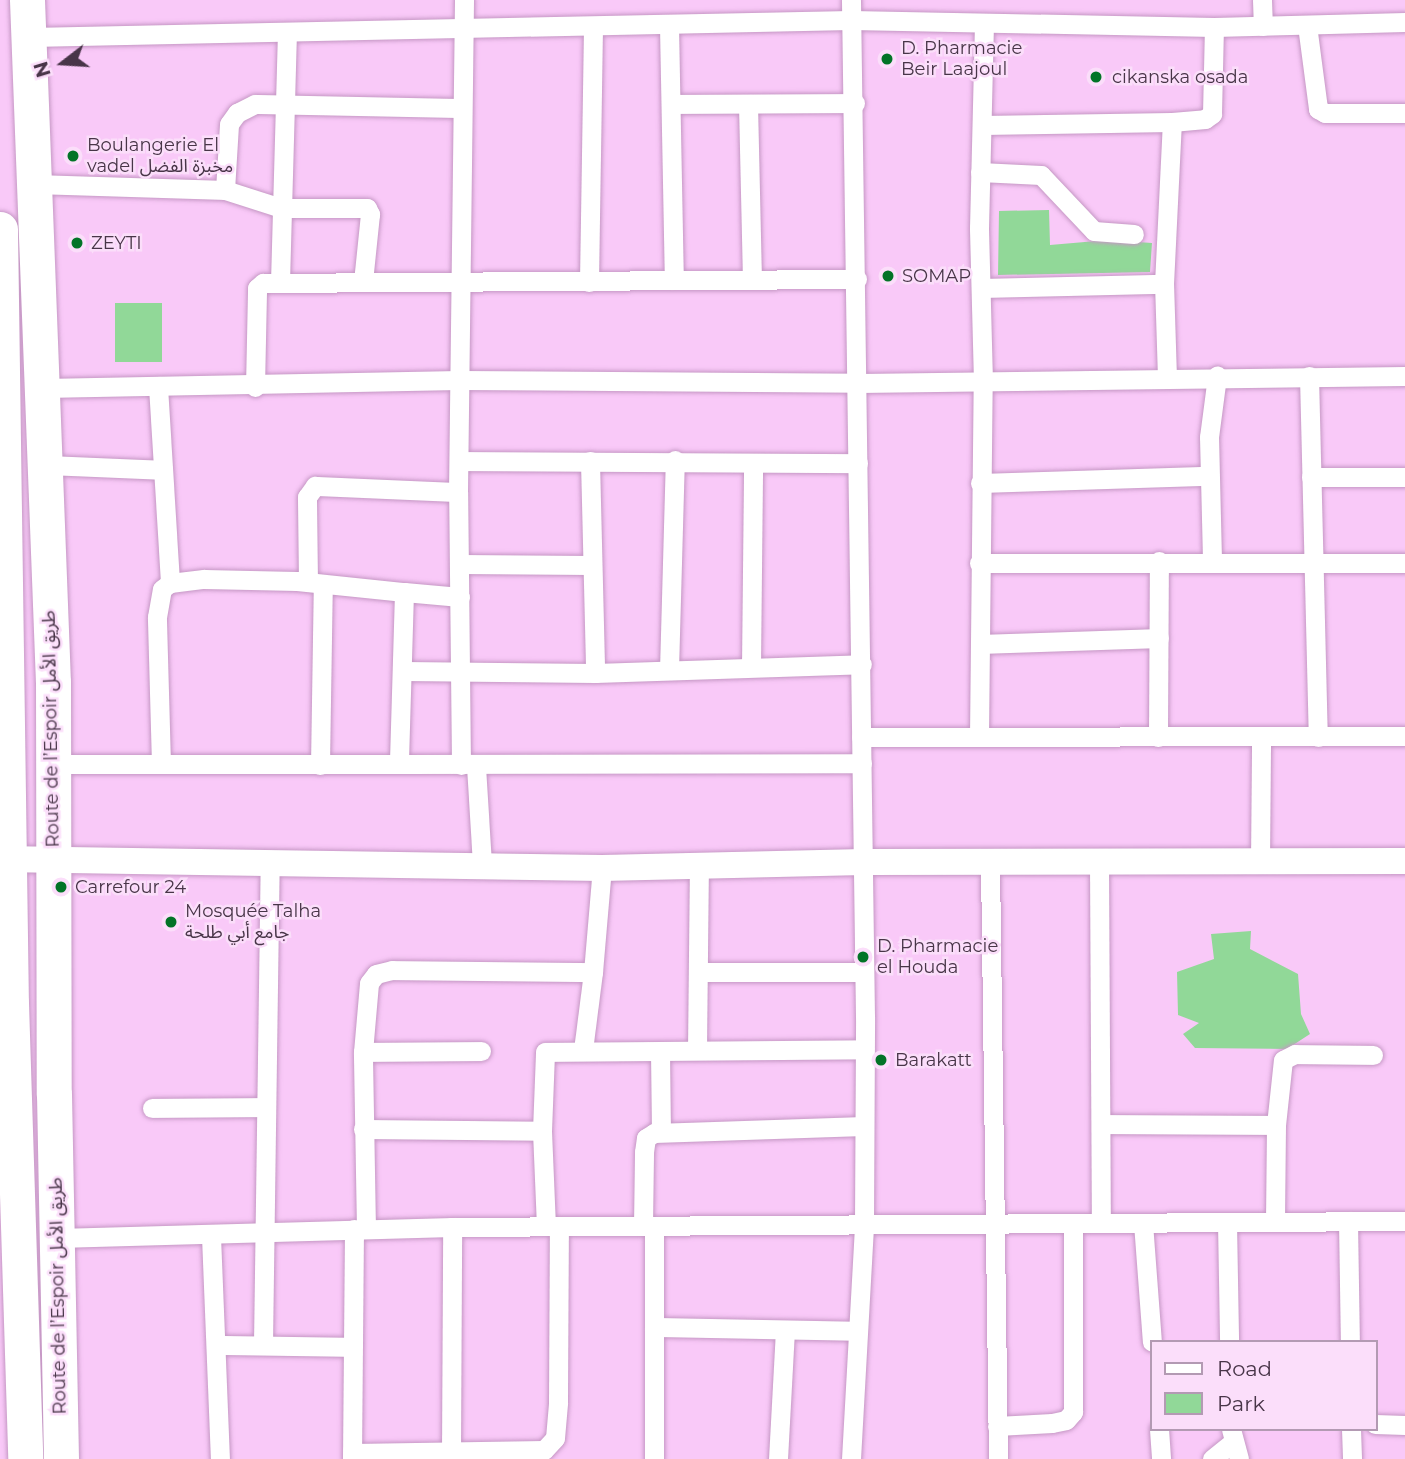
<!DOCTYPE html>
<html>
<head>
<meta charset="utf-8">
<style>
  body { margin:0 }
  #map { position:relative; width:1405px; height:1459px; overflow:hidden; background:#f9c9f8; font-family:Montserrat,"Noto Sans Arabic",sans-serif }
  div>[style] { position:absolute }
  .green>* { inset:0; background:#91d898 }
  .roads { filter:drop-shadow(0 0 2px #c597c4) drop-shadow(0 0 2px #c597c4) }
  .street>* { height:19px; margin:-9.5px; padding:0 9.5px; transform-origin:9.5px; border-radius:9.5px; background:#fff }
  .secondary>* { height:26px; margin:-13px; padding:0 13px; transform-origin:13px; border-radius:13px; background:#fff }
  .highway>* { height:35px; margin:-17.5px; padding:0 17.5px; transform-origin:17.5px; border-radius:17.5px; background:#fff }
  .dots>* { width:19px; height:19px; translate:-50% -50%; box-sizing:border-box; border:4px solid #fbdefa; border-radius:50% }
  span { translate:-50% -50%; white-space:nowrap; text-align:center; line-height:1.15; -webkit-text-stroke:5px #fbdefa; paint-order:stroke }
  .poi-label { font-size:18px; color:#483548 }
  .left { translate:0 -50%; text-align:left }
  .street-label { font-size:18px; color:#483548 }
  .legend { position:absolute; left:1150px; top:1340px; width:228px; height:91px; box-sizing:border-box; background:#fbdefa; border:2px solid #b39ab3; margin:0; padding:9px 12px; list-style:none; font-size:21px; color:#483548 }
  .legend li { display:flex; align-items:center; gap:14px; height:35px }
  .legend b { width:35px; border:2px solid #b39ab3 }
  .north { position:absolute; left:28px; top:28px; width:70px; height:70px; -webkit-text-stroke:5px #fbdefa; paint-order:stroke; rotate:253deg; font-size:19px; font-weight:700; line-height:28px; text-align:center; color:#483548 }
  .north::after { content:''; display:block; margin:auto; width:24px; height:32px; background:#483548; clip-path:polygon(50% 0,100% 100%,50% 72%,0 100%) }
</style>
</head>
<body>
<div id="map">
  <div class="green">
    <i style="clip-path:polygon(1049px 210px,1050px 245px,1108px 240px,1152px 243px,1150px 272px,998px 275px,999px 211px)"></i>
    <i style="clip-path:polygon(115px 303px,162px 303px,162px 362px,115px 362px)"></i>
    <i style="clip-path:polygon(1251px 931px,1250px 949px,1298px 974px,1301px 1014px,1310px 1034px,1287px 1049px,1195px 1048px,1183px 1034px,1199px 1023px,1178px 1015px,1177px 972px,1214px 959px,1211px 934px)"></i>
  </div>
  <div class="roads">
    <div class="street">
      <i style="left:1262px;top:0;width:26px;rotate:88deg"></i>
      <i style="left:1307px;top:25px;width:85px;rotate:82.5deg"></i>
      <i style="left:1318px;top:109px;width:8px;rotate:30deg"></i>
      <i style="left:1325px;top:113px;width:80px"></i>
      <i style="left:669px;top:26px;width:254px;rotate:88.9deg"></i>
      <i style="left:30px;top:37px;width:821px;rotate:-1.19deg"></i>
      <i style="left:851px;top:20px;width:363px;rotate:1.1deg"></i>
      <i style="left:1214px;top:27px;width:191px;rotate:-1.5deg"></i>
      <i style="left:672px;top:104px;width:183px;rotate:-0.3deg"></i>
      <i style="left:748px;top:104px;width:175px;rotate:88.7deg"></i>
      <i style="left:982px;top:125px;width:190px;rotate:-0.9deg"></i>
      <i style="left:980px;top:172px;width:61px;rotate:2.8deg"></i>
      <i style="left:1041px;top:175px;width:77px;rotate:46.6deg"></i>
      <i style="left:1094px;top:231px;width:40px;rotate:4.3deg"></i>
      <i style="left:36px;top:184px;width:189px;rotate:1.8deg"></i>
      <i style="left:225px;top:190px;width:66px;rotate:-86.5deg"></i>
      <i style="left:229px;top:124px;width:14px;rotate:-54deg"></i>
      <i style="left:237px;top:113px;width:20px;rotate:-27deg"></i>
      <i style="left:255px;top:104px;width:206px;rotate:1.1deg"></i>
      <i style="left:225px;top:190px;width:59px;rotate:17.8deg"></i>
      <i style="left:281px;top:208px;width:86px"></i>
      <i style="left:367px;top:208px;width:7px;rotate:63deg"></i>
      <i style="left:370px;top:214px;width:68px;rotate:95.9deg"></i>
      <i style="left:280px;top:282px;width:249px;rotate:-88.4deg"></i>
      <i style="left:589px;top:282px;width:255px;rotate:-89.1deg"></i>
      <i style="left:981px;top:288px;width:183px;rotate:-1.3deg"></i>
      <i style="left:1309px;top:376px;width:361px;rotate:88.6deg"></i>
      <i style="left:1167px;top:378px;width:94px;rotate:-91.8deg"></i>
      <i style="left:1164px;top:284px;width:162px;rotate:-87.2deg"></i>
      <i style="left:1172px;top:122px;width:33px;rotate:-5deg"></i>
      <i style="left:1205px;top:119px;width:9px;rotate:-36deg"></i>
      <i style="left:1212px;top:114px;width:87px;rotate:-88.7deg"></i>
      <i style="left:158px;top:386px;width:197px;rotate:86.5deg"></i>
      <i style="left:255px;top:387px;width:99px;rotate:-88.8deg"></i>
      <i style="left:257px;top:288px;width:8px;rotate:-40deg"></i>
      <i style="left:263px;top:283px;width:594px;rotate:-0.39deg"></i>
      <i style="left:43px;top:388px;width:416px;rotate:-1.1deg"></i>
      <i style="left:459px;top:380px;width:400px;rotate:0.4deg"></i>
      <i style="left:859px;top:383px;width:546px;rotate:-0.73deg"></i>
      <i style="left:460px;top:461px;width:398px;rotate:0.3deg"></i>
      <i style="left:590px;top:461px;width:212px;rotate:88.6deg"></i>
      <i style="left:45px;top:465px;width:118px;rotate:2.4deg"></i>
      <i style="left:1311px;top:477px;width:94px"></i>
      <i style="left:980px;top:483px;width:229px;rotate:-1.8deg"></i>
      <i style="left:1212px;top:559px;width:122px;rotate:-91.4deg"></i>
      <i style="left:1209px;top:437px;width:62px;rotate:-82.5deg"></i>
      <i style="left:979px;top:563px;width:426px"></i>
      <i style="left:459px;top:564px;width:132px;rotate:0.4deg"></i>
      <i style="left:308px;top:582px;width:85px;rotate:-90.7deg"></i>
      <i style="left:307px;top:497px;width:14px;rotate:-54deg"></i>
      <i style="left:315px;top:486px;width:143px;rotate:2.4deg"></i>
      <i style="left:460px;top:597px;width:56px;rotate:-174.9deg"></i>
      <i style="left:404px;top:592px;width:172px;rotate:91.7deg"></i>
      <i style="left:399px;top:764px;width:463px;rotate:-0.1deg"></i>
      <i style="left:981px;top:644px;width:178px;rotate:-1.9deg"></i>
      <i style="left:751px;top:666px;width:203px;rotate:-89.4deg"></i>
      <i style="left:669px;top:670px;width:210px;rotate:-88.4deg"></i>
      <i style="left:403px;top:671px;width:192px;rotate:0.6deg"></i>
      <i style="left:595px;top:673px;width:267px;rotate:-1.9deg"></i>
      <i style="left:861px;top:737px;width:544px;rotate:-0.11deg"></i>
      <i style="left:979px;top:737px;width:355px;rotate:-89.4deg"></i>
      <i style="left:983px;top:382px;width:154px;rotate:-91.5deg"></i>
      <i style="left:979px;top:228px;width:202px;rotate:-88.6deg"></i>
      <i style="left:1158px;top:737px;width:176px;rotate:-89.7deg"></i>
      <i style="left:54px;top:764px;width:345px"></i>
      <i style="left:161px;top:764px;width:147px;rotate:-91.6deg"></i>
      <i style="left:157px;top:617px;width:28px;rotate:-80deg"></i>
      <i style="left:162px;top:589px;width:10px;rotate:-37deg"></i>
      <i style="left:170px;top:583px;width:34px;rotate:-7deg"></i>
      <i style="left:204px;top:579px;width:93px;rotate:1.2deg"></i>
      <i style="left:297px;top:581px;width:108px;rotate:5.9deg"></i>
      <i style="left:320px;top:765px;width:181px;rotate:-89.1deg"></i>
      <i style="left:461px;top:765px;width:273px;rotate:-90.6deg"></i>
      <i style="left:458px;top:492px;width:492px;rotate:-89.3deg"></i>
      <i style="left:476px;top:766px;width:98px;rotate:86.5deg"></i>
      <i style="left:990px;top:863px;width:596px;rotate:89.23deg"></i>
      <i style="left:1099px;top:863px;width:360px;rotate:89.7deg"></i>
      <i style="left:1260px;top:863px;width:124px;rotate:-89.5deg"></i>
      <i style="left:698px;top:972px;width:166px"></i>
      <i style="left:583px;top:1050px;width:79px;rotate:-82.7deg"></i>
      <i style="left:697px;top:1050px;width:185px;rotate:-89.4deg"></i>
      <i style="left:660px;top:1051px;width:80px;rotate:89.3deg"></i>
      <i style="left:363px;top:1052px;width:118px;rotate:-0.5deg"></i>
      <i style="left:152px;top:1108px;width:113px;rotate:-0.5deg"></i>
      <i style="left:1101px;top:1124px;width:175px;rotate:0.3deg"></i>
      <i style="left:363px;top:1129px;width:179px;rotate:0.6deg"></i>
      <i style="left:542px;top:1131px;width:95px;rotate:87.6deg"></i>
      <i style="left:542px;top:1131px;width:79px;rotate:-87.8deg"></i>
      <i style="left:545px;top:1052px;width:318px;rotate:-0.5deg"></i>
      <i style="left:1275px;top:1221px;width:96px;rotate:-89.4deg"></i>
      <i style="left:1276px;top:1125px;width:65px;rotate:-83.9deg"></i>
      <i style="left:1283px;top:1060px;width:13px;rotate:-27deg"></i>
      <i style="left:1295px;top:1054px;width:78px;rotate:0.7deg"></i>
      <i style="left:1348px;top:1221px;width:121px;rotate:89.1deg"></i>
      <i style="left:1227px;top:1222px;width:120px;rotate:89deg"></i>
      <i style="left:1143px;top:1223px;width:119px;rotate:85.7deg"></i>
      <i style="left:643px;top:1226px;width:74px;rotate:-89.2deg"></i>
      <i style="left:644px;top:1152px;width:14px;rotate:-82deg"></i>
      <i style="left:646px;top:1138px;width:9px;rotate:-32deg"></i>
      <i style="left:654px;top:1133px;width:210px;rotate:-1.9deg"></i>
      <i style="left:366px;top:1229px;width:177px;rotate:-91deg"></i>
      <i style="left:363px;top:1052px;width:69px;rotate:-85deg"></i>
      <i style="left:369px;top:983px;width:11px;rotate:-52deg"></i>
      <i style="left:376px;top:974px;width:16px;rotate:-14deg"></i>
      <i style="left:392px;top:970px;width:201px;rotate:0.6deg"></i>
      <i style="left:593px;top:972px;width:104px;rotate:-85.1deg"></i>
      <i style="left:211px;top:1236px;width:223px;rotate:87.7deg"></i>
      <i style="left:58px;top:1238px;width:394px;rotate:-1.6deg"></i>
      <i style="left:452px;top:1227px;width:953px;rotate:-0.36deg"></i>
      <i style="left:654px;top:1327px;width:204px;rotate:1.1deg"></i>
      <i style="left:263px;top:1344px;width:482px;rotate:-89.2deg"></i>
      <i style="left:216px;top:1345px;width:136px;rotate:0.8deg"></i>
      <i style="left:1375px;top:1424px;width:30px;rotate:2deg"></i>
      <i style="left:997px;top:1426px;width:55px;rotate:-3.1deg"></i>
      <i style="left:1052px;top:1423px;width:14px;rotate:-12deg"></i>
      <i style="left:1066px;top:1420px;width:11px;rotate:-49deg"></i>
      <i style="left:1073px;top:1412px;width:189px;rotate:-90deg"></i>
      <i style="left:1159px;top:1429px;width:30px;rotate:86deg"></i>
      <i style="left:1231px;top:1429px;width:31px;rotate:75deg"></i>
      <i style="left:1351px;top:1429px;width:30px;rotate:88deg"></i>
      <i style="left:352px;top:1453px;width:192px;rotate:-0.9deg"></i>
      <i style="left:544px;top:1450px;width:16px;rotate:-47deg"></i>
      <i style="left:555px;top:1438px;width:36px;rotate:-85deg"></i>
      <i style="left:558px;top:1402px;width:176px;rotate:-89.7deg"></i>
      <i style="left:451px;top:1454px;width:227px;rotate:-89.7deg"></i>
      <i style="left:352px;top:1459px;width:230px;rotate:-89.5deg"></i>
      <i style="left:654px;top:1459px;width:233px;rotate:-90deg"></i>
      <i style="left:778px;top:1459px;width:129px;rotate:-86.9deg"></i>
      <i style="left:851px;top:1459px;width:235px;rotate:-86.8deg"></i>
      <i style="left:864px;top:1224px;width:207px;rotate:-89.7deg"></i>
      <i style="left:865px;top:1017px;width:1017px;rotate:-90.79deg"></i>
      <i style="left:1212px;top:1459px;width:26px;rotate:-39deg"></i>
    </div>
    <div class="secondary">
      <i style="left:0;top:859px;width:602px;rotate:0.86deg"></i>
      <i style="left:602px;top:868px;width:262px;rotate:-1.3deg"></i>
      <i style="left:864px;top:862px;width:541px;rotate:-0.11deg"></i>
    </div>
    <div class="highway">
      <i style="left:27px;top:0;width:682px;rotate:87.82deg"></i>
      <i style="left:53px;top:682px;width:412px;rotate:89.9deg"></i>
      <i style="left:54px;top:1094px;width:365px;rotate:88.9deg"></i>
      <i style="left:0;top:229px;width:774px;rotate:89.19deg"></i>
      <i style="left:11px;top:1003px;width:456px;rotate:88.2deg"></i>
    </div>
  </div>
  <div class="dots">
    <i style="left:887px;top:59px;background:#027427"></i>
    <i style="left:1096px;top:77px;background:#027427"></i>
    <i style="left:73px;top:156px;background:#027427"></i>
    <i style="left:77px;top:243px;background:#027427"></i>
    <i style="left:888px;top:276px;background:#027427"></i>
    <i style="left:61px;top:887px;background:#027427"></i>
    <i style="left:171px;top:922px;background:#027427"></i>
    <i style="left:863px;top:957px;background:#027427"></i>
    <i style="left:881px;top:1060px;background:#027427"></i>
  </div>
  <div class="poi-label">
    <span class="left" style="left:901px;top:59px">D. Pharmacie<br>Beir Laajoul</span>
    <span class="left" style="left:1112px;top:77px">cikanska osada</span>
    <span class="left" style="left:87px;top:156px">Boulangerie El<br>vadel مخبزة الفضل</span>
    <span class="left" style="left:91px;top:243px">ZEYTI</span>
    <span class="left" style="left:902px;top:276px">SOMAP</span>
    <span class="left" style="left:75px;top:887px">Carrefour 24</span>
    <span class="left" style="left:185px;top:922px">Mosquée Talha<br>جامع أبي طلحة</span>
    <span class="left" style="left:877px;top:957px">D. Pharmacie<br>el Houda</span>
    <span class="left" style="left:895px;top:1060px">Barakatt</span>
  </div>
  <div class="street-label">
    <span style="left:51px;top:729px;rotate:-91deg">Route de l’Espoir طريق الأمل</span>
    <span style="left:58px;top:1296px;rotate:-91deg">Route de l’Espoir طريق الأمل</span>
  </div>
  <ul class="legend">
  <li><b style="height:9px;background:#fff"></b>Road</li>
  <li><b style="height:19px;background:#91d898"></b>Park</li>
  </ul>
  <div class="north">N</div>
</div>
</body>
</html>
